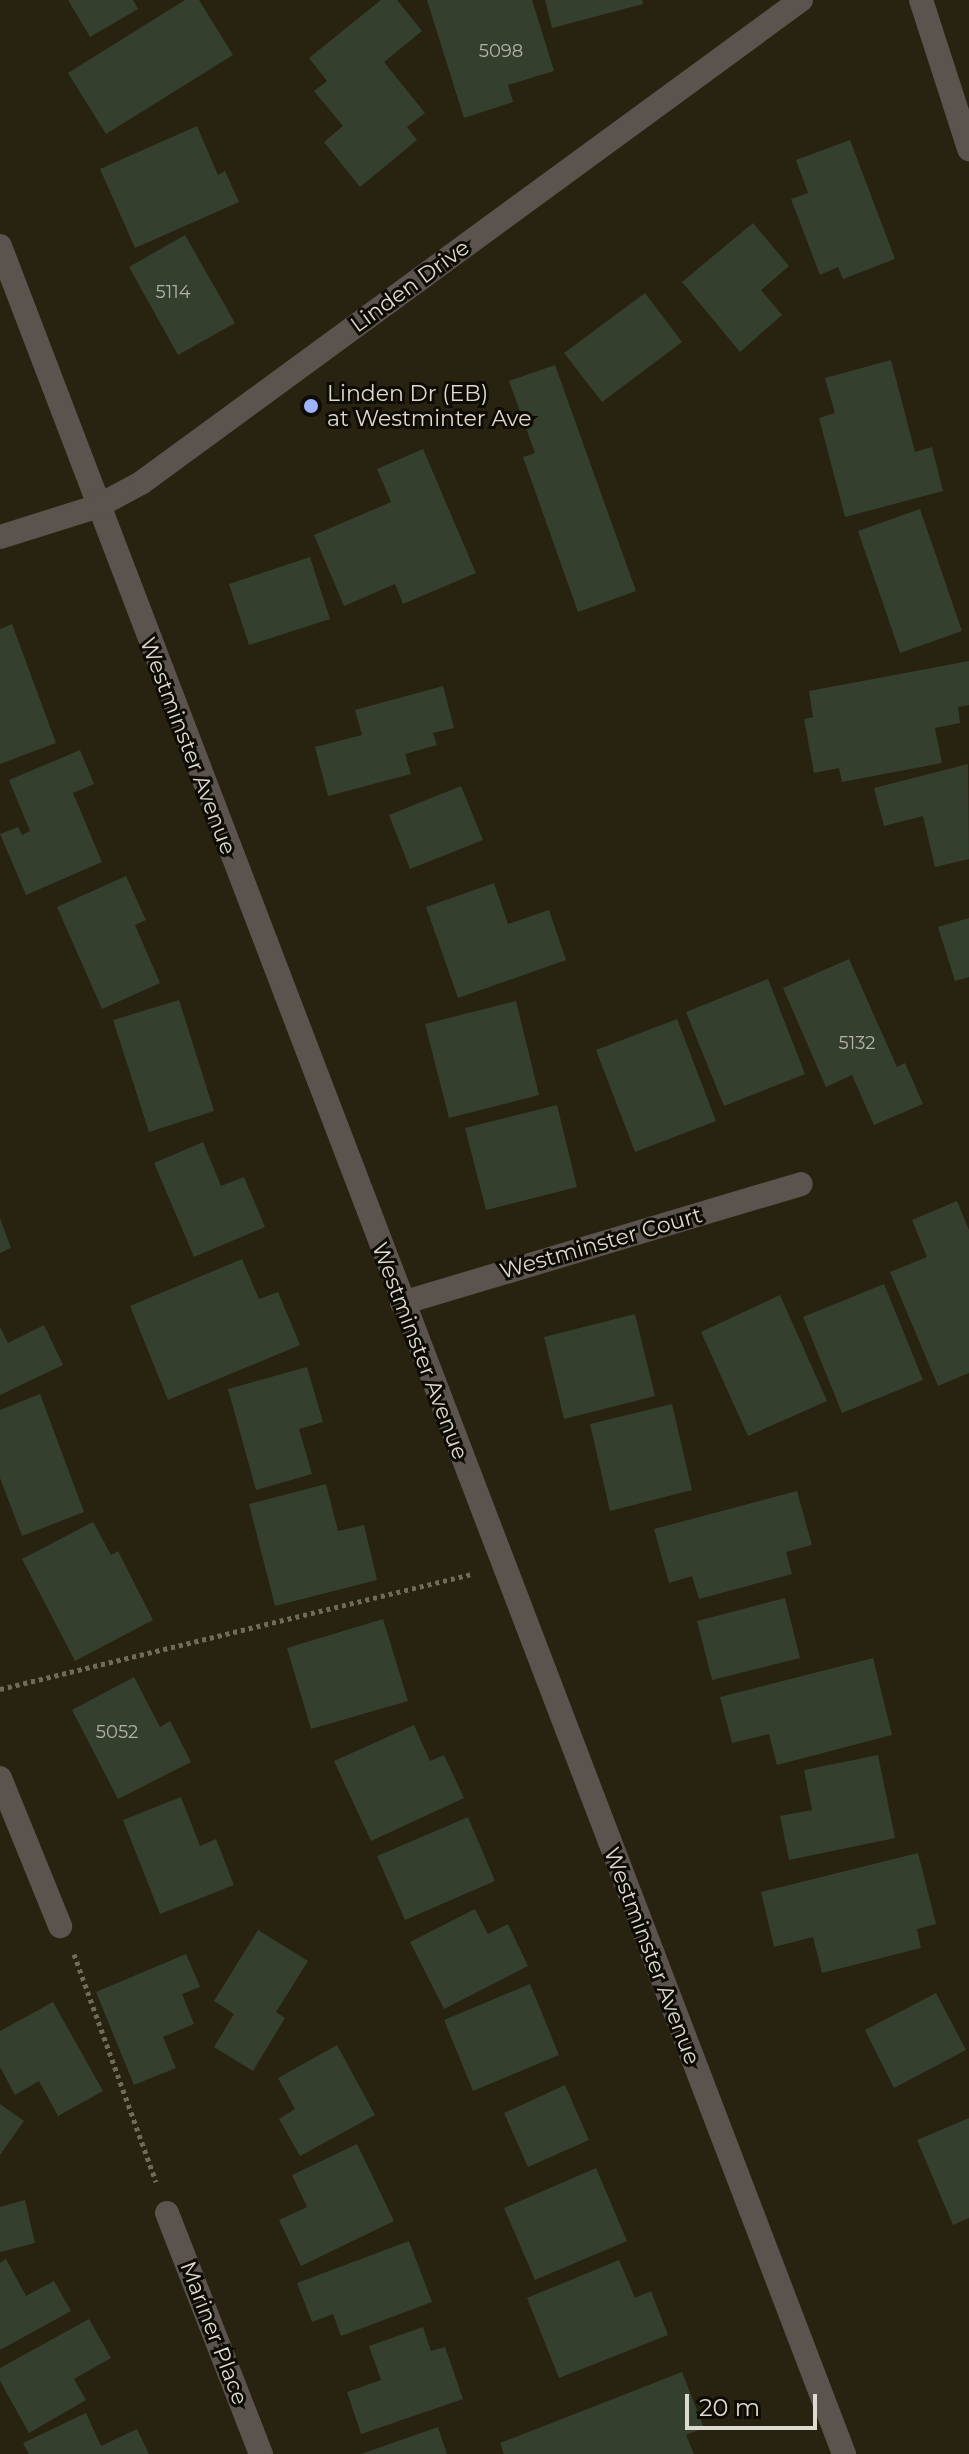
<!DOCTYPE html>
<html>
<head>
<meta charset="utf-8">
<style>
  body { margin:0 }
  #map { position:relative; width:969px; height:2454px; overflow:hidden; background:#272310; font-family:Montserrat,sans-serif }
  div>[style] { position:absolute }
  .building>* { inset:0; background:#353f2e }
  .path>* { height:5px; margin-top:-2.5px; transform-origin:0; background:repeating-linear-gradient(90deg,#6f6b5b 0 4px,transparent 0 8px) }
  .minor>* { height:24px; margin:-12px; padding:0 12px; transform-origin:12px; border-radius:12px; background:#5b534d }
  .dots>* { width:22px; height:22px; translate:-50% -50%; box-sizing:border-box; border:4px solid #0e0c05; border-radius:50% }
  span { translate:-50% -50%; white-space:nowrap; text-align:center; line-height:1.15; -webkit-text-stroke:6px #0e0c05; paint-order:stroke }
  .number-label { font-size:18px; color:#b2b3a6 }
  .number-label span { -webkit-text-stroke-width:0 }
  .street-label { font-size:22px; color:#dcdace }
  .poi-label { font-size:22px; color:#dcdace }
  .left { translate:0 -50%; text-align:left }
  .scale { position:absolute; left:685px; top:2394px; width:132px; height:36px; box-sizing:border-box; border:4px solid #dcdace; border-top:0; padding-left:10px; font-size:24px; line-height:28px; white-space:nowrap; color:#dcdace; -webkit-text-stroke:6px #0e0c05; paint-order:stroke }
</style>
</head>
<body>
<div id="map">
  <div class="building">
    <i style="clip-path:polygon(68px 0,133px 0,138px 9px,90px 37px)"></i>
    <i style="clip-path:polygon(185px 0,199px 0,233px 55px,106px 134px,68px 73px)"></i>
    <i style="clip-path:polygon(381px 0,397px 0,422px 31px,384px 62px,425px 113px,407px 127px,417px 140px,360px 187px,324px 142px,343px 126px,314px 91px,327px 81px,309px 58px)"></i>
    <i style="clip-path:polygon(427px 0,532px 0,554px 71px,508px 85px,513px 102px,464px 118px)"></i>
    <i style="clip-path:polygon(545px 0,642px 0,643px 4px,552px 28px)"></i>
    <i style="clip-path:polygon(197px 126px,218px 175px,225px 171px,239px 202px,135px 248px,100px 169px)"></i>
    <i style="clip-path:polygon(850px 140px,895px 259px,843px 279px,838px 267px,820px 275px,791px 199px,808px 193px,796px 160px)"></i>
    <i style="clip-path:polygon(753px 223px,789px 266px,761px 290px,782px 315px,740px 352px,682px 282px)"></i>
    <i style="clip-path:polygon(185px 235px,235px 323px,178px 355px,129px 267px)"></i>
    <i style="clip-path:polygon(645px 293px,682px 342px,602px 402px,564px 353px)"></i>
    <i style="clip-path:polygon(891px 360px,915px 452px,932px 447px,943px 491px,845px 517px,819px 418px,835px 413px,825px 378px)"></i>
    <i style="clip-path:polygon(555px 365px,636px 591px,578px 612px,523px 457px,535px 453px,509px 381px)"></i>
    <i style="clip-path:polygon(423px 449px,476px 573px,403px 604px,395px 584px,344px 606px,314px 535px,391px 502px,377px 469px)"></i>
    <i style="clip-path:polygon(920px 509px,962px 631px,900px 653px,858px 531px)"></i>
    <i style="clip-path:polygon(310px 557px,330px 619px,249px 645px,229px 584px)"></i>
    <i style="clip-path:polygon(12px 624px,56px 743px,0 764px,0 629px)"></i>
    <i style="clip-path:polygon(969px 661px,969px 705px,958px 707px,960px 723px,935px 728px,942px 763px,842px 782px,839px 768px,814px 773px,804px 719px,813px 717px,809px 691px)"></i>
    <i style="clip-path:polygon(443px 686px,454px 728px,433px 733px,437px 745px,405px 754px,411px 774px,328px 796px,315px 747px,362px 735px,355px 710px)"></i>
    <i style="clip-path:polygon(80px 750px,94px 784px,73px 793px,102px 862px,26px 895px,0 834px,18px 827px,22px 835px,30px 831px,9px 780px)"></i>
    <i style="clip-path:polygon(968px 764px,969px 859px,935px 867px,923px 816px,884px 826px,874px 788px)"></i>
    <i style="clip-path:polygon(461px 786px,483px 840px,410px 869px,389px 815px)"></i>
    <i style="clip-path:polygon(126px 876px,146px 920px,135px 925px,160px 983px,102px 1009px,57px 907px)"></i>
    <i style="clip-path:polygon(494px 883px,508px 924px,549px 910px,566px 960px,458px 998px,426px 907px)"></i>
    <i style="clip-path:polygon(969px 918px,969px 977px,955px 981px,938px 927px)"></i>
    <i style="clip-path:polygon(849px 959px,897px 1067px,905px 1063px,923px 1104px,874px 1125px,852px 1075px,826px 1087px,783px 988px)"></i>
    <i style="clip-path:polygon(768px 979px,805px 1074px,724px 1106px,686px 1012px)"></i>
    <i style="clip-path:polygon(179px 1000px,214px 1111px,149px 1132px,113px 1020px)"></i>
    <i style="clip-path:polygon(516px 1001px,539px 1095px,449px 1118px,425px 1024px)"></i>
    <i style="clip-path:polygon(677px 1019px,716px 1121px,635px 1152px,596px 1050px)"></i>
    <i style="clip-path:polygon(557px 1105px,577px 1187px,486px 1210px,465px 1128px)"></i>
    <i style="clip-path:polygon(203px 1142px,221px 1186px,244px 1177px,265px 1227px,194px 1257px,154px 1163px)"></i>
    <i style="clip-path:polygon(957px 1201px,969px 1230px,969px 1373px,938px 1386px,890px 1272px,927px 1257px,912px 1220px)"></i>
    <i style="clip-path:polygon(0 1218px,11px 1248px,0 1253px)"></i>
    <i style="clip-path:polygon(242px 1259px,259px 1299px,278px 1292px,300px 1345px,168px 1400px,130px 1306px)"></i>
    <i style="clip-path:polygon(884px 1284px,923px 1380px,842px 1413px,803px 1317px)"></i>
    <i style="clip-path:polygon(780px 1295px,827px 1401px,748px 1436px,701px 1332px)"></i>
    <i style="clip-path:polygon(635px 1314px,655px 1396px,564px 1419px,544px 1337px)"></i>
    <i style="clip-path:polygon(44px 1325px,63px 1365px,0 1395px,0 1327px,8px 1343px)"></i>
    <i style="clip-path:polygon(307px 1367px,323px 1422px,299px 1429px,312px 1474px,256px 1490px,228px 1389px)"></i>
    <i style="clip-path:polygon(40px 1394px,84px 1512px,22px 1536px,0 1478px,0 1410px)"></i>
    <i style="clip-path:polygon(672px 1404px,692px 1490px,610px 1511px,590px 1424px)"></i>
    <i style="clip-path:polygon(326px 1484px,338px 1531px,364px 1525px,377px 1580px,275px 1606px,249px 1504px)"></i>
    <i style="clip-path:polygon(797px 1491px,812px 1545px,786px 1552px,792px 1574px,699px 1599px,692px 1576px,669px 1583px,654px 1529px)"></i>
    <i style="clip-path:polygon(93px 1522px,111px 1555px,118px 1551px,153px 1620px,75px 1661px,22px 1559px)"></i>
    <i style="clip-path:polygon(785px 1598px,800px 1658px,712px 1680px,697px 1621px)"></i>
    <i style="clip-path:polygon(383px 1619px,408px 1701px,311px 1729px,287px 1648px)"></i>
    <i style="clip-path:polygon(873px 1658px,892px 1735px,777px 1765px,769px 1734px,732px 1743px,720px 1697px)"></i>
    <i style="clip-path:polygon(134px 1677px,160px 1727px,170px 1721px,191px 1762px,118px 1799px,72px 1710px)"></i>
    <i style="clip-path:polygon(414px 1725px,430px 1761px,444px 1755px,464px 1798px,371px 1841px,334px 1761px)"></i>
    <i style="clip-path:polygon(878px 1755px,895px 1838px,789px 1860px,780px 1816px,812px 1810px,804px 1770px)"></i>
    <i style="clip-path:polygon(181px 1797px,200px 1846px,216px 1839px,234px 1885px,160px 1914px,123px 1820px)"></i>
    <i style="clip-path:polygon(468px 1817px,495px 1881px,405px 1920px,377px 1856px)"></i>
    <i style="clip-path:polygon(918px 1853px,936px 1924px,917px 1929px,921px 1948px,822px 1973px,813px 1937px,774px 1947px,761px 1892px)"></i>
    <i style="clip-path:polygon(475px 1909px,488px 1934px,508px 1924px,528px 1966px,444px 2009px,410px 1942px)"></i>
    <i style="clip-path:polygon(258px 1930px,308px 1961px,276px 2012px,285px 2018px,253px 2071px,214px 2047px,234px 2014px,214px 2001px)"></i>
    <i style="clip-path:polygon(186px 1954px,200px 1987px,182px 1994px,194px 2024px,163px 2037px,176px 2068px,134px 2085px,96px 1992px)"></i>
    <i style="clip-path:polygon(530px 1984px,559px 2055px,473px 2091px,444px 2020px)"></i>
    <i style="clip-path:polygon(936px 1993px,966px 2050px,894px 2088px,865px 2030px)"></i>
    <i style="clip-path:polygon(53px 2002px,103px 2091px,58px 2116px,39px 2081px,15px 2095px,0 2067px,0 2031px)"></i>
    <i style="clip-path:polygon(337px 2045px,375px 2115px,300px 2156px,279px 2119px,295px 2109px,278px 2078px)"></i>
    <i style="clip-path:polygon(565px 2085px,589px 2140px,528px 2167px,504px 2113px)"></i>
    <i style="clip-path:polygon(0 2104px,24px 2121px,0 2155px)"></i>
    <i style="clip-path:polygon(969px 2118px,969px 2218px,953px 2225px,917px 2140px)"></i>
    <i style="clip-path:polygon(357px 2144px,394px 2221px,301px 2266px,279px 2220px,307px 2207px,292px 2175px)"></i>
    <i style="clip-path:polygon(596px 2168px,627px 2241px,535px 2280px,504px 2208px)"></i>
    <i style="clip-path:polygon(25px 2200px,35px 2243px,0 2252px,0 2207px)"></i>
    <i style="clip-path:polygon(409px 2241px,432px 2302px,341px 2336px,333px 2314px,312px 2322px,297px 2283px)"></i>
    <i style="clip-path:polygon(6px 2259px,26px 2296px,54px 2281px,71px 2311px,0 2350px,0 2263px)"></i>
    <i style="clip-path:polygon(619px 2260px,635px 2298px,651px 2291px,668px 2335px,559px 2378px,527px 2298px)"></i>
    <i style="clip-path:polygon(89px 2319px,111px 2358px,74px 2379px,86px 2400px,29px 2433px,0 2381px,0 2368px)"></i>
    <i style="clip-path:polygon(423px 2327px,431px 2351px,445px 2347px,463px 2399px,361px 2434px,347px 2392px,381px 2380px,369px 2346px)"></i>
    <i style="clip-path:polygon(682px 2372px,704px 2428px,686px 2435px,694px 2454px,504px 2454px,500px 2443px)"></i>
    <i style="clip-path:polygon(86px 2413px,101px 2446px,137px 2429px,149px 2454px,29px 2454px,23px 2443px)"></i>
    <i style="clip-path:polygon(438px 2427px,447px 2454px,361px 2454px)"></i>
  </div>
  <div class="path">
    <i style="left:0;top:1689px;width:484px;rotate:-13.7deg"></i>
    <i style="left:74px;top:1954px;width:242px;rotate:70.2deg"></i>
  </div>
  <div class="minor">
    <i style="left:921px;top:0;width:157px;rotate:72.1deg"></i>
    <i style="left:0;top:246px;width:2364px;rotate:69.08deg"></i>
    <i style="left:0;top:537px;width:101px;rotate:-17.4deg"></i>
    <i style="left:96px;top:507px;width:51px;rotate:-28.1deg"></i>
    <i style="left:141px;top:483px;width:818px;rotate:-36.2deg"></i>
    <i style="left:402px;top:1303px;width:416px;rotate:-16.6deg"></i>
    <i style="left:0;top:1778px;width:160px;rotate:67.9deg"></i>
    <i style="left:167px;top:2213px;width:259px;rotate:68.7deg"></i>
  </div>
  <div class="dots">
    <i style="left:311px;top:406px;background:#9db4fd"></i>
  </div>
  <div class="number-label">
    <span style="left:501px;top:51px">5098</span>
    <span style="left:173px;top:292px">5114</span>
    <span style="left:857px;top:1043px">5132</span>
    <span style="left:117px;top:1732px">5052</span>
  </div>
  <div class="street-label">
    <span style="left:410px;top:286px;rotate:-36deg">Linden Drive</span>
    <span style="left:188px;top:746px;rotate:69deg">Westminster Avenue</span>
    <span style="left:601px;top:1243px;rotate:-16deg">Westminster Court</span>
    <span style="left:420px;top:1351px;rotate:69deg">Westminster Avenue</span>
    <span style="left:652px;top:1956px;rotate:69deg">Westminster Avenue</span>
    <span style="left:214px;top:2333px;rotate:69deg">Mariner Place</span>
  </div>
  <div class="poi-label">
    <span class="left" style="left:327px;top:406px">Linden Dr (EB)<br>at Westminter Ave</span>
  </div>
  <div class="scale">20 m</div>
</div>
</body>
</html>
